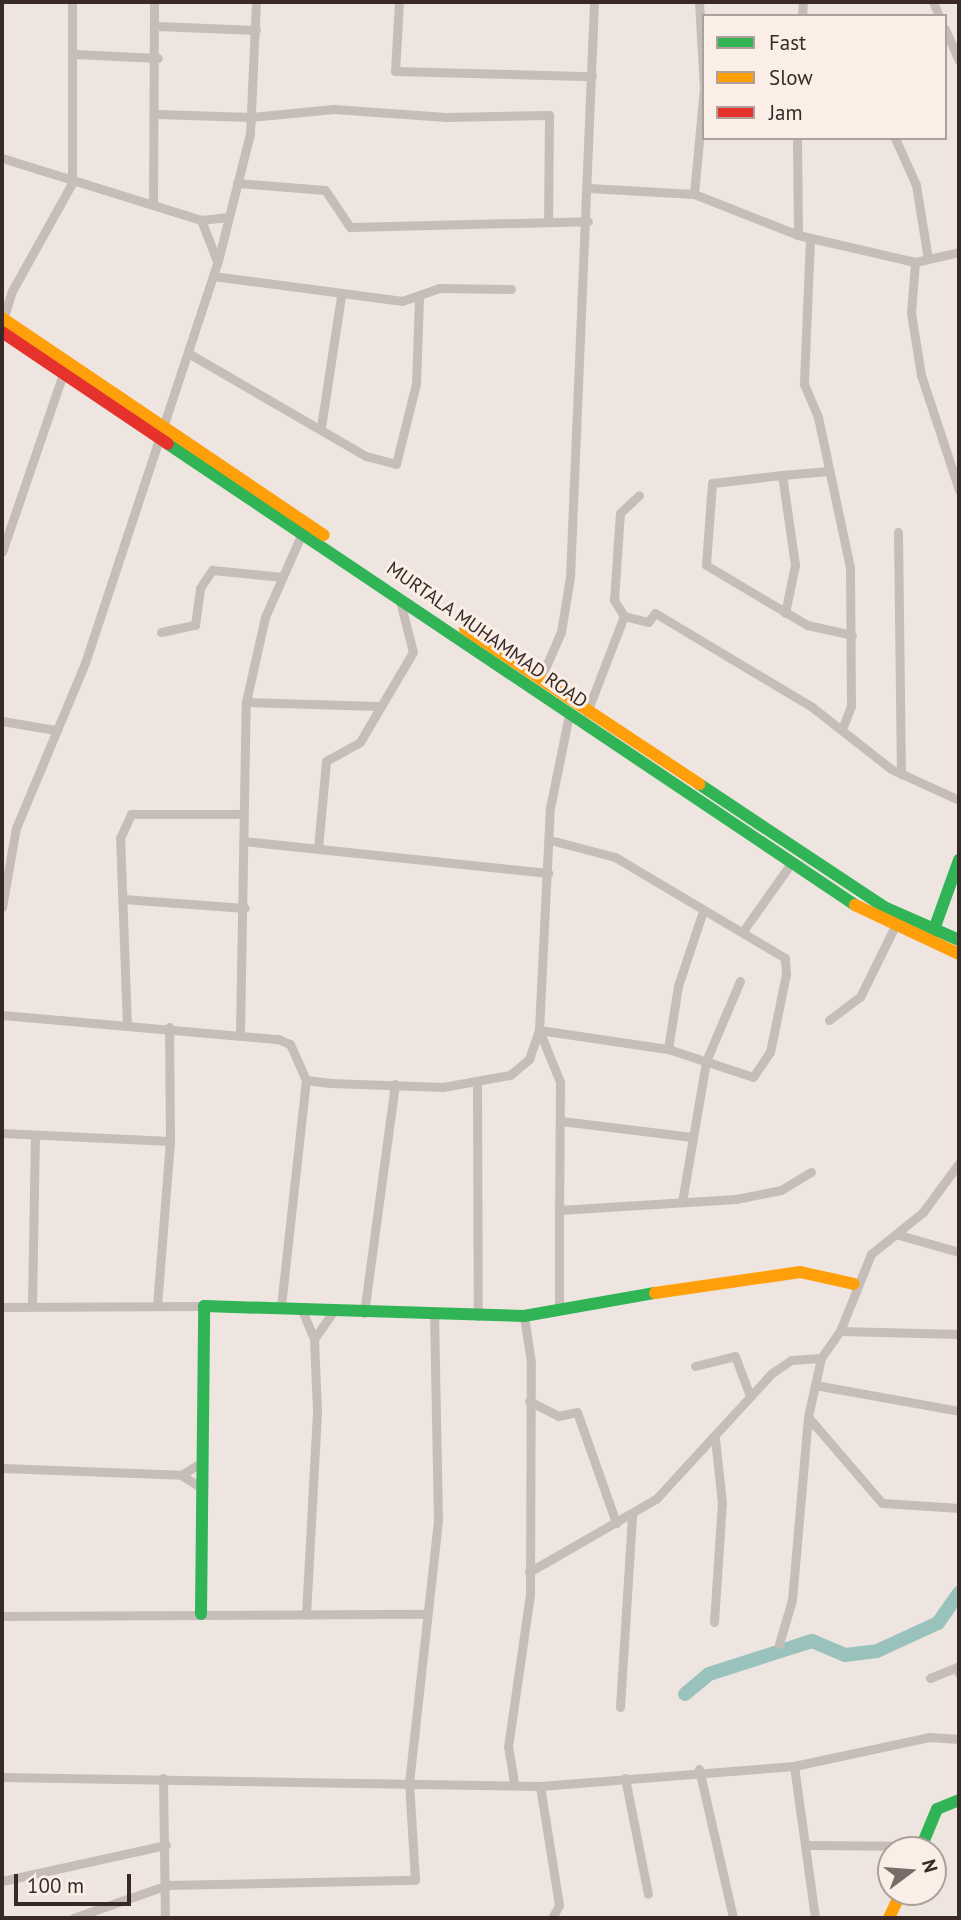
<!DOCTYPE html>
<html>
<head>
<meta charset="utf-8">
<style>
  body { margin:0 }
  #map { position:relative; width:961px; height:1920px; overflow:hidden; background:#eee5e0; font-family:"PT Sans",sans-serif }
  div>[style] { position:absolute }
  .river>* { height:14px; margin:-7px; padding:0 7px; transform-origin:7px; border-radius:7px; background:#9ac2bc }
  .street>* { height:9px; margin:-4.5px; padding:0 4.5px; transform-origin:4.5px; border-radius:4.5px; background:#c7bdb8 }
  .fast>* { height:12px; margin:-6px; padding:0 6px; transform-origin:6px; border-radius:6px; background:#30b455 }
  .slow>* { height:12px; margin:-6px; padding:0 6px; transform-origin:6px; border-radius:6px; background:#ff9f0a }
  .jam>* { height:12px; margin:-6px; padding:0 6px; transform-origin:6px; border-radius:6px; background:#e5322d }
  span { translate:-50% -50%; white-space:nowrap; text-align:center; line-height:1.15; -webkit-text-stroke:6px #fbeee6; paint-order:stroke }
  .street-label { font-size:19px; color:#382927 }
  .frame { position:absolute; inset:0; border:4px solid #382927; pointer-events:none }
  .legend { position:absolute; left:702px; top:14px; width:245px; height:126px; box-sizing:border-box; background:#fbeee6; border:2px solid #ad9f9a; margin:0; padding:9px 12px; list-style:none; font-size:21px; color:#382927 }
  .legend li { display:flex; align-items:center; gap:14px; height:35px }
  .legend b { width:35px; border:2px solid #ad9f9a }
  .north { position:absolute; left:877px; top:1836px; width:70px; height:70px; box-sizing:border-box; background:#fbeee6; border:2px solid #ad9f9a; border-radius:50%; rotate:74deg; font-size:19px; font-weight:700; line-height:28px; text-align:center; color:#382927 }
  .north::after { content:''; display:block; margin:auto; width:24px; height:32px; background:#786b68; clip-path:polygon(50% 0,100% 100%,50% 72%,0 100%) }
  .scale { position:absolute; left:14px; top:1874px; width:117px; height:32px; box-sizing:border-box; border:4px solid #382927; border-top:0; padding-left:9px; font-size:21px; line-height:24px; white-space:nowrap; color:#382927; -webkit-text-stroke:5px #fbeee6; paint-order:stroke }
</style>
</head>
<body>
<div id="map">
  <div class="river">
    <i style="left:685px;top:1694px;width:31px;rotate:-40deg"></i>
    <i style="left:709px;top:1674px;width:108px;rotate:-17.8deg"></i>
    <i style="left:812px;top:1641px;width:36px;rotate:23deg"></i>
    <i style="left:845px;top:1655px;width:32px;rotate:-7deg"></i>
    <i style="left:877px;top:1651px;width:67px;rotate:-24.7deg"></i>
    <i style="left:938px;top:1623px;width:37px;rotate:-55deg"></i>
  </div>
  <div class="street">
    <i style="left:399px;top:2px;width:69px;rotate:93.3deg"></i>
    <i style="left:395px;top:71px;width:197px;rotate:1.5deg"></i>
    <i style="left:699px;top:2px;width:86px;rotate:86.7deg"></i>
    <i style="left:933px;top:2px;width:15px;rotate:67deg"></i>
    <i style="left:802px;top:16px;width:14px;rotate:-86deg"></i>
    <i style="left:157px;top:26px;width:99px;rotate:2.3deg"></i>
    <i style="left:945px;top:29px;width:34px;rotate:66deg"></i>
    <i style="left:75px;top:54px;width:83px;rotate:2.8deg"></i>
    <i style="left:157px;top:114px;width:94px;rotate:1.8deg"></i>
    <i style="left:251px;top:117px;width:83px;rotate:-5.5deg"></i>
    <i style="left:334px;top:109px;width:112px;rotate:4.1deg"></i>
    <i style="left:446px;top:117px;width:103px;rotate:-1.1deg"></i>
    <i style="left:549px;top:115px;width:107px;rotate:90.5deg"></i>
    <i style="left:797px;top:138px;width:97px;rotate:89.4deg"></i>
    <i style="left:895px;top:138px;width:51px;rotate:65.9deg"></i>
    <i style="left:916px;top:185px;width:75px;rotate:80.8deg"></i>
    <i style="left:2px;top:158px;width:208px;rotate:17.3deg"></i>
    <i style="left:201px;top:220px;width:28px;rotate:-6deg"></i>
    <i style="left:237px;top:183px;width:88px;rotate:4.5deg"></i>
    <i style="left:325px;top:190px;width:45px;rotate:56deg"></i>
    <i style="left:350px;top:227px;width:238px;rotate:-1.4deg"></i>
    <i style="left:589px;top:188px;width:105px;rotate:3.3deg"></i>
    <i style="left:694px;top:194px;width:112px;rotate:21.5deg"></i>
    <i style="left:798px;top:235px;width:120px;rotate:13deg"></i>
    <i style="left:915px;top:262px;width:45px;rotate:-12.8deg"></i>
    <i style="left:694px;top:194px;width:106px;rotate:-84.6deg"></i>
    <i style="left:153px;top:203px;width:201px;rotate:-89.7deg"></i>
    <i style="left:201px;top:220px;width:44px;rotate:68.7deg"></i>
    <i style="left:810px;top:239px;width:145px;rotate:92.4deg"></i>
    <i style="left:804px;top:384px;width:36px;rotate:67deg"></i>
    <i style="left:818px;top:417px;width:153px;rotate:78deg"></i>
    <i style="left:850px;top:567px;width:139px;rotate:89.6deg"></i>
    <i style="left:851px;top:706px;width:25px;rotate:111deg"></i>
    <i style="left:915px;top:262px;width:51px;rotate:94.5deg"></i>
    <i style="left:911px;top:313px;width:63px;rotate:80.8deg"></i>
    <i style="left:921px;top:375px;width:121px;rotate:71.7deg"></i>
    <i style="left:213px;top:276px;width:191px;rotate:7.5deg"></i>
    <i style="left:402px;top:301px;width:39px;rotate:-19deg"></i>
    <i style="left:439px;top:288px;width:72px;rotate:0.8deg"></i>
    <i style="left:3px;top:320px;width:30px;rotate:-73deg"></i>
    <i style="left:12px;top:291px;width:124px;rotate:-60.9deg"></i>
    <i style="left:72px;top:183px;width:181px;rotate:-90deg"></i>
    <i style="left:188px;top:353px;width:206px;rotate:30.1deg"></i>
    <i style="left:366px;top:456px;width:31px;rotate:15deg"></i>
    <i style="left:396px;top:464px;width:82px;rotate:-76deg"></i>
    <i style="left:416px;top:384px;width:86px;rotate:-88deg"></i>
    <i style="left:321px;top:427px;width:133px;rotate:-81.3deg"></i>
    <i style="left:782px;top:475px;width:70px;rotate:173.5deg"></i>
    <i style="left:712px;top:483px;width:82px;rotate:94.2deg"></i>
    <i style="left:706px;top:565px;width:117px;rotate:30.7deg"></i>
    <i style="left:807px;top:625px;width:46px;rotate:12.5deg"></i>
    <i style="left:898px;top:532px;width:242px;rotate:89.3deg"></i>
    <i style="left:2px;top:552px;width:188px;rotate:-71.1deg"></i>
    <i style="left:785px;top:613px;width:49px;rotate:-78.2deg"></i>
    <i style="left:795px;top:565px;width:91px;rotate:-98.2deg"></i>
    <i style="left:782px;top:475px;width:47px;rotate:-4.9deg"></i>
    <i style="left:624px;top:616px;width:19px;rotate:-122deg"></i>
    <i style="left:614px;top:600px;width:87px;rotate:-86.1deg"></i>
    <i style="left:620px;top:513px;width:26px;rotate:-43deg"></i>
    <i style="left:161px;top:632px;width:35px;rotate:-12deg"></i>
    <i style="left:195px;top:625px;width:37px;rotate:-82deg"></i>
    <i style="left:200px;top:588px;width:22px;rotate:-56deg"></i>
    <i style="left:212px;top:570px;width:70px;rotate:5.7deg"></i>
    <i style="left:540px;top:680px;width:52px;rotate:-66.4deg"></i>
    <i style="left:561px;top:632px;width:56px;rotate:-80.7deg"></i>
    <i style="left:570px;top:577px;width:576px;rotate:-87.61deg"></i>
    <i style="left:246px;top:702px;width:132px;rotate:1.7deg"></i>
    <i style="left:587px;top:712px;width:103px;rotate:-68.9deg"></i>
    <i style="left:624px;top:616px;width:25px;rotate:14deg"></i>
    <i style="left:648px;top:622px;width:11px;rotate:-52deg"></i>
    <i style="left:655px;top:613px;width:183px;rotate:30.9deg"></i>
    <i style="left:812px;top:707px;width:100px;rotate:38.1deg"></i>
    <i style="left:891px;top:769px;width:75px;rotate:24.5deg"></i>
    <i style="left:2px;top:721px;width:54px;rotate:9.6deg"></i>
    <i style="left:243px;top:841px;width:307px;rotate:6deg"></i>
    <i style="left:318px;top:848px;width:87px;rotate:-84.7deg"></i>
    <i style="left:326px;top:761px;width:39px;rotate:-29deg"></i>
    <i style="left:360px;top:742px;width:104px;rotate:-59.5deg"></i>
    <i style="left:413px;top:652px;width:53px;rotate:-104.3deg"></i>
    <i style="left:123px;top:899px;width:122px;rotate:4.2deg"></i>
    <i style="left:2px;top:907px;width:80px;rotate:-80deg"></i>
    <i style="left:16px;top:828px;width:179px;rotate:-67.3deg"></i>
    <i style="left:85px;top:663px;width:423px;rotate:-71.7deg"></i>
    <i style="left:218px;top:261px;width:131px;rotate:-75.9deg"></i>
    <i style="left:250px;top:134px;width:132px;rotate:-87.4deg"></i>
    <i style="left:743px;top:931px;width:85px;rotate:-54.6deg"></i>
    <i style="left:2px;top:1015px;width:277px;rotate:5deg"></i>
    <i style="left:278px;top:1039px;width:13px;rotate:23deg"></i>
    <i style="left:290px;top:1044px;width:39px;rotate:66deg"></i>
    <i style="left:306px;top:1080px;width:24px;rotate:7deg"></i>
    <i style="left:330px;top:1083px;width:113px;rotate:2deg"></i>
    <i style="left:443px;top:1087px;width:68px;rotate:-10.2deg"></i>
    <i style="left:510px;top:1075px;width:25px;rotate:-40deg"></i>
    <i style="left:529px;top:1059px;width:31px;rotate:-71deg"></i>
    <i style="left:539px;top:1030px;width:222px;rotate:-87.2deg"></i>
    <i style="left:550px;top:808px;width:95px;rotate:-78.5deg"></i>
    <i style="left:829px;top:1020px;width:39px;rotate:-37deg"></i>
    <i style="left:860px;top:997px;width:77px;rotate:-63.8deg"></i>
    <i style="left:127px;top:1026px;width:188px;rotate:-92.1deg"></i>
    <i style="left:120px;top:838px;width:26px;rotate:-65deg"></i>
    <i style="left:131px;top:814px;width:109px"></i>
    <i style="left:539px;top:1030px;width:130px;rotate:8.4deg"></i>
    <i style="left:668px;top:1049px;width:89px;rotate:18.2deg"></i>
    <i style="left:753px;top:1077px;width:30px;rotate:-56deg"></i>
    <i style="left:770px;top:1052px;width:80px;rotate:-78.4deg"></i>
    <i style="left:786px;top:974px;width:16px;rotate:-94deg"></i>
    <i style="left:785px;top:958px;width:198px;rotate:-149.3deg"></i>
    <i style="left:615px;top:857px;width:67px;rotate:-165.3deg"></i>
    <i style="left:539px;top:1030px;width:56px;rotate:68deg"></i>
    <i style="left:560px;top:1082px;width:128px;rotate:90.4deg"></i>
    <i style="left:559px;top:1210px;width:177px;rotate:-3.6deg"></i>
    <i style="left:736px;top:1199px;width:46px;rotate:-11.3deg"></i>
    <i style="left:781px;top:1190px;width:35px;rotate:-31deg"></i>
    <i style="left:240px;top:1032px;width:330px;rotate:-89deg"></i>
    <i style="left:246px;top:702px;width:87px;rotate:-77.4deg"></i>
    <i style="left:265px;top:617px;width:92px;rotate:-66.2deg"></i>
    <i style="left:668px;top:1049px;width:64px;rotate:-81deg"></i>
    <i style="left:678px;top:986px;width:76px;rotate:-71.6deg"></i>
    <i style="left:477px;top:1083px;width:233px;rotate:89.8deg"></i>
    <i style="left:561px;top:1121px;width:132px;rotate:7deg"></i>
    <i style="left:2px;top:1133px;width:168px;rotate:2.7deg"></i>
    <i style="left:682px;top:1202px;width:143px;rotate:-80.3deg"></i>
    <i style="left:706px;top:1061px;width:87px;rotate:-67deg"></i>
    <i style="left:899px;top:1235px;width:62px;rotate:15.8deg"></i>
    <i style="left:32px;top:1305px;width:170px;rotate:-89deg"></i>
    <i style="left:157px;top:1306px;width:166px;rotate:-85.5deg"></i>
    <i style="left:170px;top:1141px;width:114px;rotate:-90.5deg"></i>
    <i style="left:281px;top:1306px;width:227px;rotate:-83.7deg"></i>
    <i style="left:2px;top:1307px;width:202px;rotate:-0.3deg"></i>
    <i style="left:301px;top:1308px;width:34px;rotate:67deg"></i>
    <i style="left:314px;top:1339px;width:73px;rotate:87.6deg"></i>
    <i style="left:317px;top:1412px;width:203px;rotate:93.1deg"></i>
    <i style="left:559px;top:1310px;width:100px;rotate:-90deg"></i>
    <i style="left:364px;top:1313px;width:231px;rotate:-82.3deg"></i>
    <i style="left:840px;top:1331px;width:119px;rotate:1.4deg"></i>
    <i style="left:314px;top:1339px;width:33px;rotate:-55deg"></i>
    <i style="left:695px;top:1366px;width:41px;rotate:-14deg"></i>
    <i style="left:735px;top:1356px;width:43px;rotate:69.4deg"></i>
    <i style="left:815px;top:1385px;width:146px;rotate:10.2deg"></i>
    <i style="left:529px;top:1401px;width:33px;rotate:27deg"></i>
    <i style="left:558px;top:1416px;width:19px;rotate:-12deg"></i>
    <i style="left:577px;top:1412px;width:118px;rotate:70.6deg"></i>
    <i style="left:808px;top:1417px;width:113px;rotate:49.3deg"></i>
    <i style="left:882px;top:1503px;width:77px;rotate:3.7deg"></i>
    <i style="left:2px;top:1468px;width:179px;rotate:2.2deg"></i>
    <i style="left:181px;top:1475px;width:22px;rotate:32deg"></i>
    <i style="left:181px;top:1475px;width:21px;rotate:-31deg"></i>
    <i style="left:529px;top:1572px;width:146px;rotate:-29.9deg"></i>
    <i style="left:656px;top:1499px;width:171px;rotate:-47.4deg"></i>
    <i style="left:772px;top:1373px;width:23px;rotate:-34deg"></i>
    <i style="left:791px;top:1360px;width:30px;rotate:-4deg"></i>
    <i style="left:2px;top:1616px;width:425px;rotate:-0.3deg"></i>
    <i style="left:714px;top:1622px;width:119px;rotate:-86.2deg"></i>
    <i style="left:722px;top:1503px;width:64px;rotate:-96.2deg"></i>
    <i style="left:779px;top:1644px;width:46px;rotate:-73.5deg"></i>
    <i style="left:792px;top:1600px;width:184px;rotate:-85deg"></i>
    <i style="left:808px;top:1417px;width:60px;rotate:-77.6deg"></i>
    <i style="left:821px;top:1358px;width:33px;rotate:-55deg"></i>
    <i style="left:840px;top:1331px;width:83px;rotate:-68.1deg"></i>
    <i style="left:871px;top:1254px;width:67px;rotate:-38.9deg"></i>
    <i style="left:923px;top:1212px;width:61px;rotate:-53.7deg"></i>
    <i style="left:930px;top:1678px;width:29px;rotate:-22deg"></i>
    <i style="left:957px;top:1667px;width:7px;rotate:74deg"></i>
    <i style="left:620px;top:1707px;width:193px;rotate:-86.4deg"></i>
    <i style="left:794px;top:1766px;width:153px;rotate:82.1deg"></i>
    <i style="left:699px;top:1769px;width:153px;rotate:77.1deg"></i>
    <i style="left:2px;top:1777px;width:538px;rotate:0.96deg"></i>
    <i style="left:540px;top:1786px;width:255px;rotate:-4.5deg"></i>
    <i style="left:794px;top:1766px;width:138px;rotate:-12.1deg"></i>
    <i style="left:929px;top:1737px;width:30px;rotate:4deg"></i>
    <i style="left:163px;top:1778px;width:140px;rotate:89.2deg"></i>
    <i style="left:625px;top:1778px;width:118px;rotate:78.8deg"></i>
    <i style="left:514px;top:1783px;width:36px;rotate:-99deg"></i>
    <i style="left:508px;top:1747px;width:155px;rotate:-81.8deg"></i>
    <i style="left:530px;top:1594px;width:232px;rotate:-89.8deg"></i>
    <i style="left:531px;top:1362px;width:47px;rotate:-98.7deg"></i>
    <i style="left:540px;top:1786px;width:121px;rotate:80.9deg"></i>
    <i style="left:559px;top:1905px;width:15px;rotate:118deg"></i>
    <i style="left:808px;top:1845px;width:114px;rotate:0.5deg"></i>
    <i style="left:2px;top:1881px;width:168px;rotate:-12.4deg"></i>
    <i style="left:73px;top:1918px;width:100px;rotate:-19.3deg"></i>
    <i style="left:167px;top:1885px;width:248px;rotate:-1.2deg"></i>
    <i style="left:415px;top:1880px;width:97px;rotate:-93.5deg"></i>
    <i style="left:409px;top:1783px;width:264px;rotate:-83.7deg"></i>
    <i style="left:438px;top:1521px;width:205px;rotate:-91.1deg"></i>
  </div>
  <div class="fast">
    <i style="left:168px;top:444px;width:827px;rotate:33.86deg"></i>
    <i style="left:699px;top:784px;width:222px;rotate:33.6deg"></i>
    <i style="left:884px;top:907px;width:82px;rotate:23.7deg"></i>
    <i style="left:932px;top:935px;width:80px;rotate:-70.2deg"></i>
    <i style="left:201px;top:1614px;width:308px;rotate:-89.4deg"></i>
    <i style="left:204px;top:1306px;width:320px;rotate:1.8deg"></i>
    <i style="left:524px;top:1316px;width:133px;rotate:-10deg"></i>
    <i style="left:920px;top:1850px;width:44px;rotate:-67.5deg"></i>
    <i style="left:937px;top:1809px;width:24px;rotate:-22deg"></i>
  </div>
  <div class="slow">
    <i style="left:2px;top:318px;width:388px;rotate:34deg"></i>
    <i style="left:465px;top:629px;width:281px;rotate:33.5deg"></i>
    <i style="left:855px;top:905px;width:115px;rotate:25.2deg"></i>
    <i style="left:655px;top:1293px;width:147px;rotate:-8.2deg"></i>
    <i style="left:800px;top:1272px;width:55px;rotate:12.5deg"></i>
    <i style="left:889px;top:1918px;width:29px;rotate:-65deg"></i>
  </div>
  <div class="jam">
    <i style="left:2px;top:332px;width:200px;rotate:34deg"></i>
  </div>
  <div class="street-label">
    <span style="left:487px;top:635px;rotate:35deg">MURTALA MUHAMMAD ROAD</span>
  </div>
  <div class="frame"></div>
  <ul class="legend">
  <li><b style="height:9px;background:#30b455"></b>Fast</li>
  <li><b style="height:9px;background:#ff9f0a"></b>Slow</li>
  <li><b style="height:9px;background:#e5322d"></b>Jam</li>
  </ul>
  <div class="north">N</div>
  <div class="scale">100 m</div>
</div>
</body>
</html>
